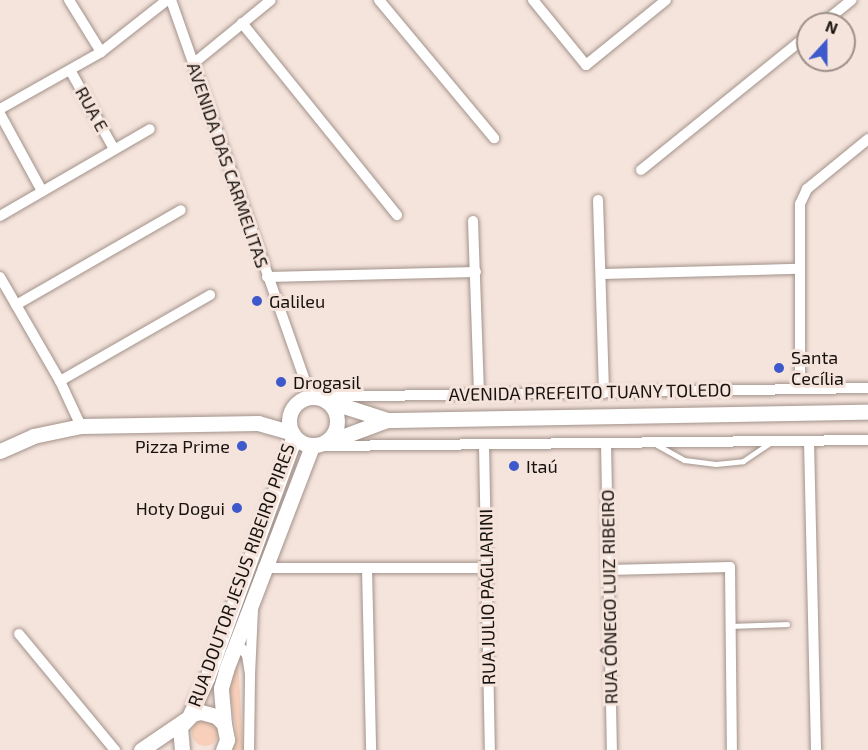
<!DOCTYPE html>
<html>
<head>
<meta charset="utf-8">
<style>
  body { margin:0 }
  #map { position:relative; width:868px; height:750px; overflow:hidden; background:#f5e4dc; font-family:"Exo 2",sans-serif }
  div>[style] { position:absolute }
  .green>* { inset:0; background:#f7cfba }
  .round { border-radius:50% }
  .roads { filter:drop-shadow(0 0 2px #a2928a) drop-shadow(0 0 2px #a2928a) }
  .lane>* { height:5px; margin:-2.5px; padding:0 2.5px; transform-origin:2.5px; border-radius:2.5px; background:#fff }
  .street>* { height:10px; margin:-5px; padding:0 5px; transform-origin:5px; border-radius:5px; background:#fff }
  .secondary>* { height:15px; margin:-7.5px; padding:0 7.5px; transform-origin:7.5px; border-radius:7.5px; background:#fff }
  .secondary>.ring { margin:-7.5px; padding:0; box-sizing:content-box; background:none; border:15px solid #fff; border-radius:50% }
  .dots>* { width:16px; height:16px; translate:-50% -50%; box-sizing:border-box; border:3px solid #f5e4dc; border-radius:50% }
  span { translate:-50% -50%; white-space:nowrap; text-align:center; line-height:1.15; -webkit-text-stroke:6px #f5e4dc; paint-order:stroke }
  .street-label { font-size:18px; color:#18120f }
  .poi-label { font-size:18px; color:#18120f }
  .left { translate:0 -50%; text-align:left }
  .right { translate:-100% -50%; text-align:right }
  .north { position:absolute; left:796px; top:12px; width:60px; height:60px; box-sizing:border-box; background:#f5e4dc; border:2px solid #9d908a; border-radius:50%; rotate:21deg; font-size:16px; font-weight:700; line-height:24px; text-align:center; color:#18120f }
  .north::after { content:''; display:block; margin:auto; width:21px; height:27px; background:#3e59cb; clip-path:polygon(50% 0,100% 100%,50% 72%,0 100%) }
</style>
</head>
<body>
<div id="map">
  <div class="green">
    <i style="clip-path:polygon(238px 660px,243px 750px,233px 750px,237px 737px,229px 686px)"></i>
    <i class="round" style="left:192px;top:720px;width:26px;height:26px"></i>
  </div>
  <div class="roads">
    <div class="lane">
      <i style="left:657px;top:445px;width:31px;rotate:29deg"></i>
      <i style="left:684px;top:460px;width:32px;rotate:7deg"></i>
      <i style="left:716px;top:464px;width:27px;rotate:-6deg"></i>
      <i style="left:743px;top:461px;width:32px;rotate:-34deg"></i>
      <i style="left:731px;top:626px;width:56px;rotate:-2deg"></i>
    </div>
    <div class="street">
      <i style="left:69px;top:0;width:61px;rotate:58.4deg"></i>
      <i style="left:171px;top:0;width:421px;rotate:70.6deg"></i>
      <i style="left:379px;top:0;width:180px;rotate:50.2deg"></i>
      <i style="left:533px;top:0;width:84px;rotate:50.8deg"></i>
      <i style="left:586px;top:65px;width:103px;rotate:-39.1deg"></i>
      <i style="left:242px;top:23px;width:247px;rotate:51.1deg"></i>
      <i style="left:822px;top:24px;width:38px;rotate:-39deg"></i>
      <i style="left:194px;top:63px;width:99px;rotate:-39.3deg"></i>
      <i style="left:70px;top:70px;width:90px;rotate:60.9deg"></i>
      <i style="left:0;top:109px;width:116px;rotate:-29.4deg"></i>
      <i style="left:101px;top:52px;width:84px;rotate:-38.2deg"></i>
      <i style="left:0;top:114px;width:88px;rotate:61.4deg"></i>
      <i style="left:641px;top:170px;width:215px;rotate:-39deg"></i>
      <i style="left:598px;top:200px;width:193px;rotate:88.2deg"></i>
      <i style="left:0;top:216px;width:173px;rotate:-30.1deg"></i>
      <i style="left:473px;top:221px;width:173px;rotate:88deg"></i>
      <i style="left:603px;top:274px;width:196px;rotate:-1.5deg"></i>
      <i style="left:0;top:277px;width:120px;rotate:60deg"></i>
      <i style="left:60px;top:381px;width:50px;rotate:65deg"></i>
      <i style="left:267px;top:277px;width:209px;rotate:-1.4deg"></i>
      <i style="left:16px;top:305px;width:190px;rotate:-29.9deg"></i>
      <i style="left:60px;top:381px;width:173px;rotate:-29.8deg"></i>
      <i style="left:800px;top:389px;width:185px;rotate:-90deg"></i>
      <i style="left:800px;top:204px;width:17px;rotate:-65deg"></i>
      <i style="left:807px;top:189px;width:79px;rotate:-39.3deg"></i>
      <i style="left:313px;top:397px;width:555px;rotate:-0.93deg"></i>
      <i style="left:809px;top:441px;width:309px;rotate:88.7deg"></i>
      <i style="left:606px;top:443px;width:307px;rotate:88.9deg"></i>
      <i style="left:484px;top:445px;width:305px;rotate:88.9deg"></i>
      <i style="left:325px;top:446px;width:543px;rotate:-0.63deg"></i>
      <i style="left:263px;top:568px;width:223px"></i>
      <i style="left:367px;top:568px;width:182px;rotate:88.7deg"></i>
      <i style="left:609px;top:570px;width:121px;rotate:-1.4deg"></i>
      <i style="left:730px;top:567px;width:183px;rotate:89.4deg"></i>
      <i style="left:19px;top:634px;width:151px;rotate:50.4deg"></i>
      <i style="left:233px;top:650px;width:9px;rotate:-6deg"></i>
      <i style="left:242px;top:649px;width:8px;rotate:50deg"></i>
      <i style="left:247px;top:655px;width:20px;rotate:81deg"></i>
      <i style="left:250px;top:675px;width:65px;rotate:-87.4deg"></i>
      <i style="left:249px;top:750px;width:75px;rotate:-89.2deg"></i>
    </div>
    <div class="secondary">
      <i class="ring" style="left:289px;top:397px;width:33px;height:33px"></i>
      <i style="left:325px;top:400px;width:65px;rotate:17.9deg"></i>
      <i style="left:387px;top:420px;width:481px;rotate:-1deg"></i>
      <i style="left:328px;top:442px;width:63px;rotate:-20.4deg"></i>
      <i style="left:0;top:451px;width:36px;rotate:-24deg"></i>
      <i style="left:33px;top:436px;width:49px;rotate:-11.8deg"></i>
      <i style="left:81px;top:426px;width:177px;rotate:-1deg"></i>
      <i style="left:258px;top:423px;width:35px;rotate:16deg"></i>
      <i style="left:189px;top:717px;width:43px;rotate:-65.2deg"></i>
      <i style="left:207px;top:678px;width:246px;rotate:-70deg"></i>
      <i style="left:291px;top:447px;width:13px;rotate:-81deg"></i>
      <i style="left:224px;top:724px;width:36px;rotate:-95deg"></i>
      <i style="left:221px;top:688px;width:19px;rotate:-74deg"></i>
      <i style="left:226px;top:670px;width:240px;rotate:-69deg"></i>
      <i style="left:141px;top:750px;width:53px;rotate:-34.3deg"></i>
      <i style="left:182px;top:750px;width:23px;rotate:-95deg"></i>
      <i style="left:180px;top:727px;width:18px;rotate:-47deg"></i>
      <i style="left:192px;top:714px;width:9px;rotate:-13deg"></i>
      <i style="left:201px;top:712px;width:16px;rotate:15deg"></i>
      <i style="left:216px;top:716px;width:11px;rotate:45deg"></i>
      <i style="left:224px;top:724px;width:16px;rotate:79deg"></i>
      <i style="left:227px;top:740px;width:11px;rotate:112deg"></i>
    </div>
  </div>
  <div class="dots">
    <i style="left:257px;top:301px;background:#3e59cb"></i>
    <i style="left:779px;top:368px;background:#3e59cb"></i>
    <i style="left:281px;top:382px;background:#3e59cb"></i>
    <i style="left:242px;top:446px;background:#3e59cb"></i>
    <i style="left:514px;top:466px;background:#3e59cb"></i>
    <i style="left:237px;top:508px;background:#3e59cb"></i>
  </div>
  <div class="street-label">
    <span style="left:92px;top:109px;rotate:61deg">RUA E</span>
    <span style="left:228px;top:165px;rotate:71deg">AVENIDA DAS CARMELITAS</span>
    <span style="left:590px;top:392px;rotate:-1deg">AVENIDA PREFEITO TUANY TOLEDO</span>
    <span style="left:241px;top:575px;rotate:-70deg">RUA DOUTOR JESUS RIBEIRO PIRES</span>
    <span style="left:487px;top:597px;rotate:-91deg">RUA JULIO PAGLIARINI</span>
    <span style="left:609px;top:597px;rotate:-91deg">RUA CÔNEGO LUIZ RIBEIRO</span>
  </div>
  <div class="poi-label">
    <span class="left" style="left:269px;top:301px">Galileu</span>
    <span class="left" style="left:791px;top:368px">Santa<br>Cecília</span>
    <span class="left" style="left:293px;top:382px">Drogasil</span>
    <span class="right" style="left:230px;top:446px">Pizza Prime</span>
    <span class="left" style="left:526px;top:466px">Itaú</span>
    <span class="right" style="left:225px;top:508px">Hoty Dogui</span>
  </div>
  <div class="north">N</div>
</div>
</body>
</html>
